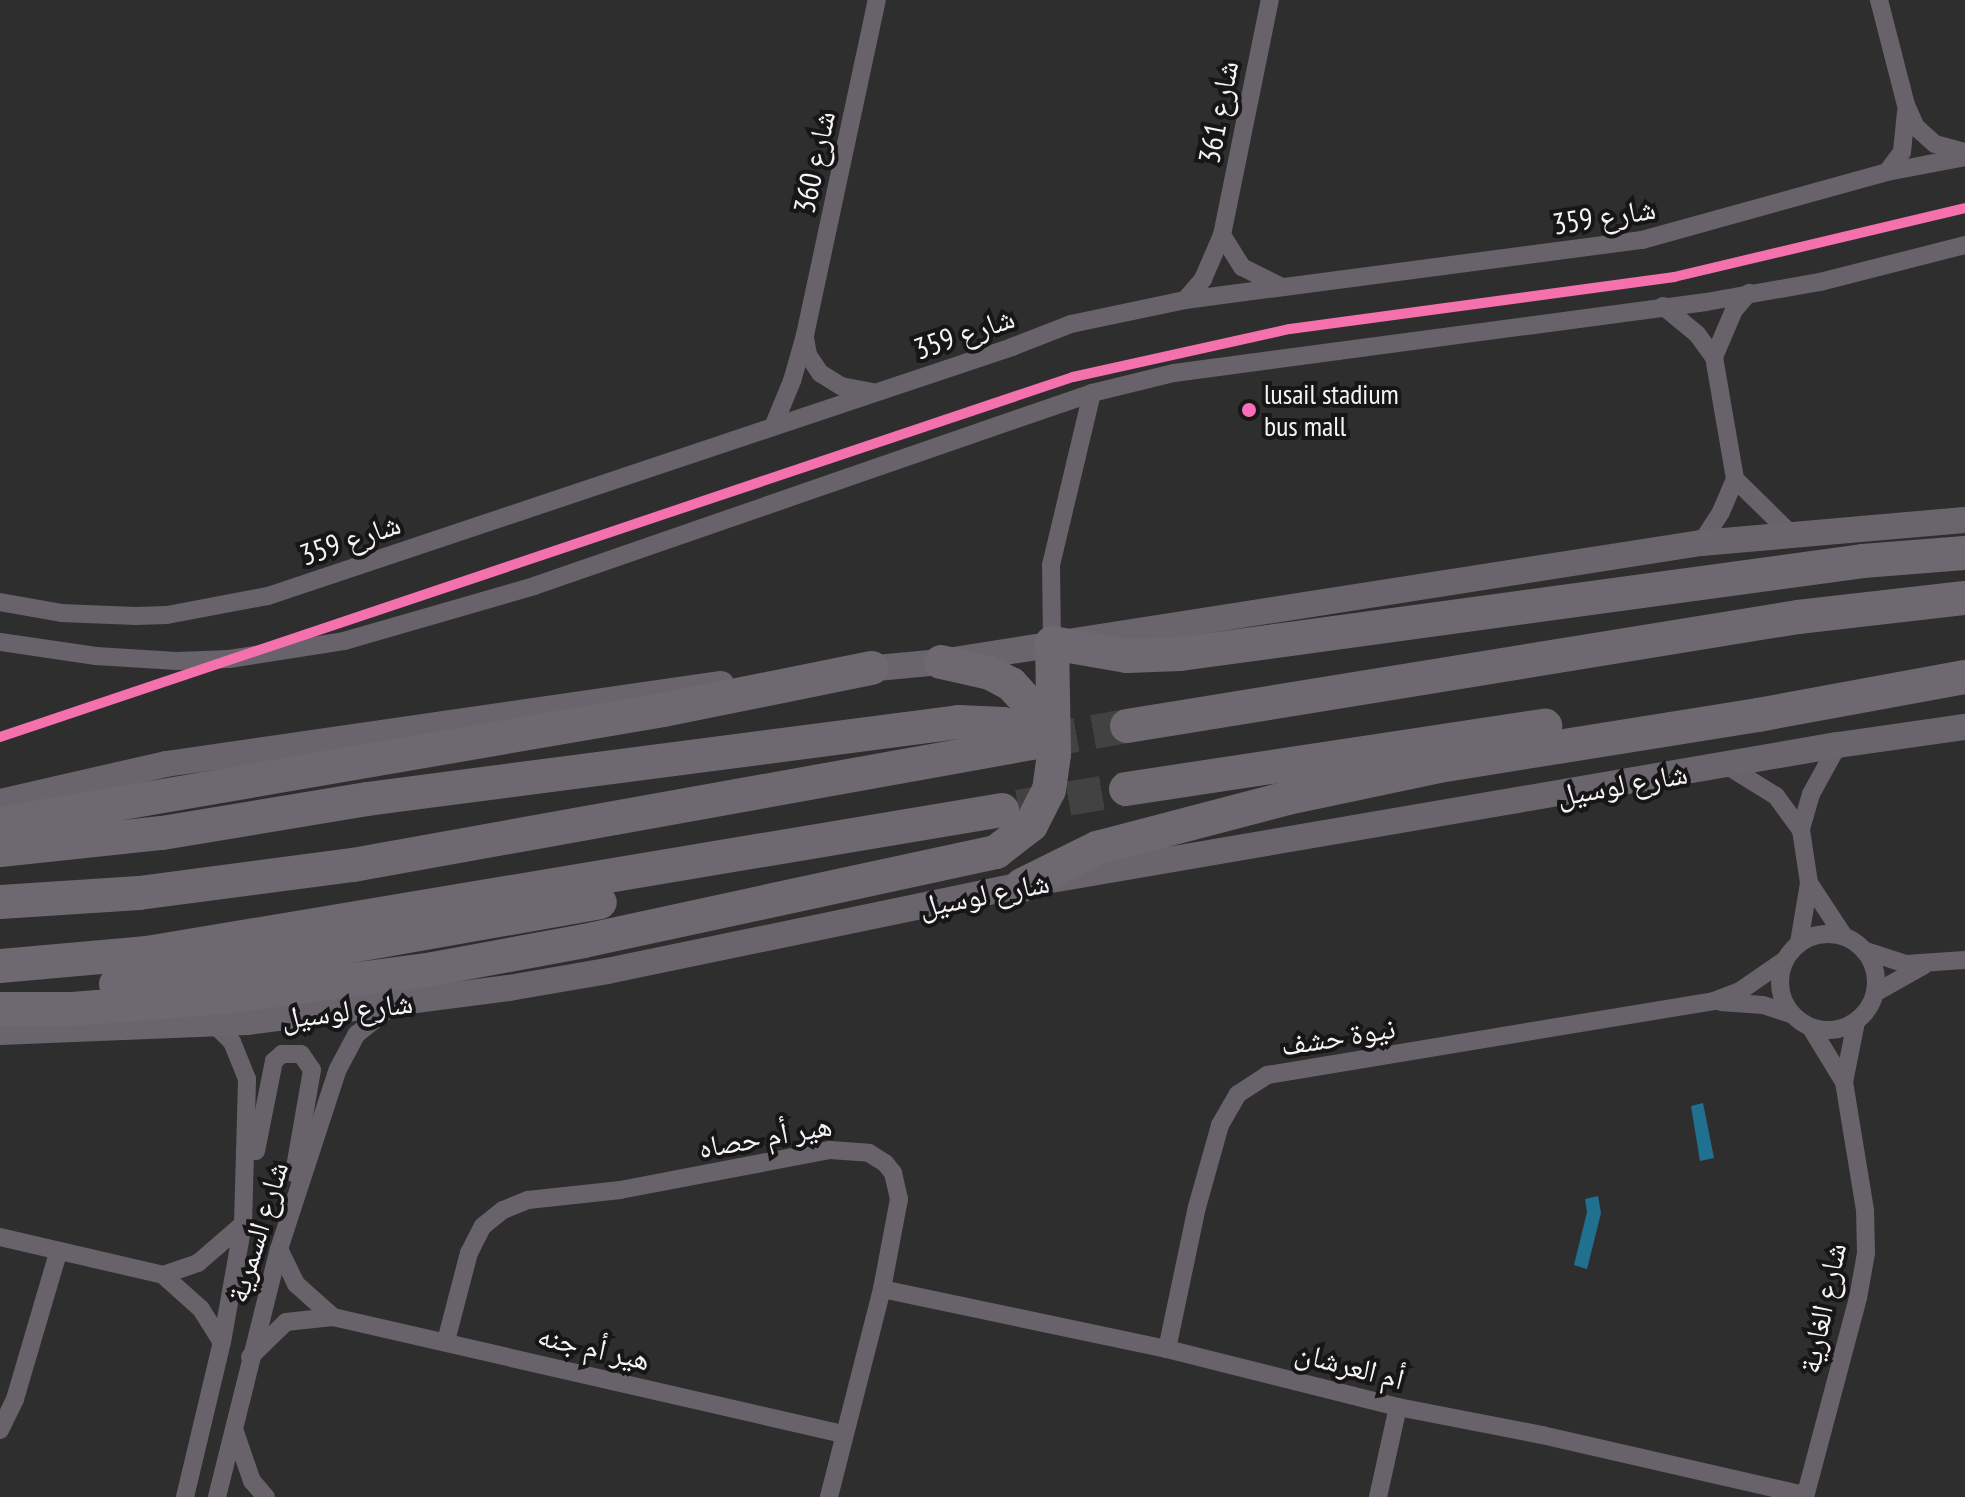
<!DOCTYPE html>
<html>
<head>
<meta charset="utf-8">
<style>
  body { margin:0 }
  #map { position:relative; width:1965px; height:1497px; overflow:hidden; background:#2f2e2f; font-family:"PT Sans Narrow","Noto Naskh Arabic",sans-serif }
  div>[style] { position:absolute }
  .water>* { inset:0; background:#207190 }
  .highway-tunnel>* { height:34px; margin-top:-17px; transform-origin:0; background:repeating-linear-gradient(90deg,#434243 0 34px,transparent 0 51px) }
  .street>* { height:18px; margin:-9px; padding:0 9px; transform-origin:9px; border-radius:9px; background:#68626b }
  .street>.ring { margin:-9px; padding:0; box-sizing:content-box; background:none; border:18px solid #68626b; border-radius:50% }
  .secondary>* { height:26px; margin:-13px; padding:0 13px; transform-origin:13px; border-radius:13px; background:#6a656d }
  .highway>* { height:34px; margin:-17px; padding:0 17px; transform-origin:17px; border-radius:17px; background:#6e6970 }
  .rail-1>* { height:10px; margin:-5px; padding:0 5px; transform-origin:5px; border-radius:5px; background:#f571ae }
  .dots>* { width:22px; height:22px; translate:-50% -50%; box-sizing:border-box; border:4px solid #171617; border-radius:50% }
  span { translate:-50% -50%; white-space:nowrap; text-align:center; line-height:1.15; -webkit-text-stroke:8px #171617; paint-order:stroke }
  .bus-label { font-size:28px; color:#f5f3f5 }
  .left { translate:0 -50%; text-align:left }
  .street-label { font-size:30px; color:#f5f3f5 }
</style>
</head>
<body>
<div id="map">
  <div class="water">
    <i style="clip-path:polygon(1703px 1103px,1714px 1158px,1700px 1161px,1691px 1106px)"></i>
    <i style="clip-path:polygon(1598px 1196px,1601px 1213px,1587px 1269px,1574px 1265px,1587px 1212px,1585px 1199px)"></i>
  </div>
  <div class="highway-tunnel">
    <i style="left:1043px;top:741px;width:85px;rotate:-10.1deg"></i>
    <i style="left:1018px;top:807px;width:109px;rotate:-9.5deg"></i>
  </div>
  <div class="street">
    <i style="left:1879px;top:0;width:108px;rotate:75.6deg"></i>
    <i style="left:1906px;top:105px;width:24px;rotate:66deg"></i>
    <i style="left:1916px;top:127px;width:25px;rotate:42deg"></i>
    <i style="left:1935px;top:144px;width:31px;rotate:15deg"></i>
    <i style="left:1887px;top:172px;width:25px;rotate:-53deg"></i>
    <i style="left:1902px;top:152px;width:40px;rotate:-84.3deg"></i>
    <i style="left:1222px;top:235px;width:38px;rotate:58deg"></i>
    <i style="left:1242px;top:267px;width:42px;rotate:26.6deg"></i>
    <i style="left:1185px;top:300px;width:28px;rotate:-49deg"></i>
    <i style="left:1203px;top:279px;width:48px;rotate:-66.6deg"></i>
    <i style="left:1222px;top:235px;width:240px;rotate:-78.5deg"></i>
    <i style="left:1663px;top:306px;width:44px;rotate:39.5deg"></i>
    <i style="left:1697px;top:334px;width:29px;rotate:54deg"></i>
    <i style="left:1714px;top:357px;width:124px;rotate:80.2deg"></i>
    <i style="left:1735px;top:479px;width:77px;rotate:44.5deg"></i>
    <i style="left:805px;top:338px;width:17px;rotate:80deg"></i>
    <i style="left:808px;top:355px;width:22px;rotate:56deg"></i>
    <i style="left:820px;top:373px;width:25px;rotate:32deg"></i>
    <i style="left:841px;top:386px;width:31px;rotate:11deg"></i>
    <i style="left:1714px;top:357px;width:51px;rotate:-66.9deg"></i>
    <i style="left:1734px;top:310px;width:23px;rotate:-49deg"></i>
    <i style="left:773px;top:427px;width:50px;rotate:-67.6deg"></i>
    <i style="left:792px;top:381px;width:48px;rotate:-74.2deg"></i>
    <i style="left:805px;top:335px;width:343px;rotate:-77.9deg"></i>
    <i style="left:1701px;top:543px;width:37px;rotate:-57deg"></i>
    <i style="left:1721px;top:512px;width:36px;rotate:-67deg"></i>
    <i style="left:0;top:602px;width:62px;rotate:10.2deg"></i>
    <i style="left:61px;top:613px;width:75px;rotate:2.3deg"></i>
    <i style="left:136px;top:616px;width:31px;rotate:-2deg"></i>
    <i style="left:167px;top:615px;width:103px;rotate:-10.7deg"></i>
    <i style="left:268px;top:596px;width:785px;rotate:-18.5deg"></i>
    <i style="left:1012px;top:347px;width:63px;rotate:-21.3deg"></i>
    <i style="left:1071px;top:324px;width:116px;rotate:-11.9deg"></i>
    <i style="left:1185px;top:300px;width:461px;rotate:-7.5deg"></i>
    <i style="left:1642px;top:240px;width:254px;rotate:-15.5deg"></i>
    <i style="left:1887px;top:172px;width:79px;rotate:-10.9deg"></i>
    <i style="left:0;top:642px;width:97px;rotate:8.3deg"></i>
    <i style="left:96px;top:656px;width:81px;rotate:3.5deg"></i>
    <i style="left:177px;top:661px;width:52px;rotate:-2.2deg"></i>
    <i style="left:229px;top:659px;width:116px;rotate:-8.9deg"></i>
    <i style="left:344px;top:641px;width:198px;rotate:-16.1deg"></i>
    <i style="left:534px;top:586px;width:590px;rotate:-19.08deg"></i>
    <i style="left:1092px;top:393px;width:84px;rotate:-13.7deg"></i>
    <i style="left:1174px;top:373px;width:537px;rotate:-7.6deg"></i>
    <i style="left:1706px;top:302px;width:116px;rotate:-10deg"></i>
    <i style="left:1820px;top:282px;width:150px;rotate:-14.3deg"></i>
    <i style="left:1052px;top:643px;width:78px;rotate:-90.7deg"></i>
    <i style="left:1051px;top:565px;width:177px;rotate:-76.6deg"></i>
    <i style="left:1838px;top:745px;width:56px;rotate:118.9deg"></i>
    <i style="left:1811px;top:794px;width:37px;rotate:106deg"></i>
    <i style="left:1801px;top:830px;width:54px;rotate:81.4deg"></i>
    <i style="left:1809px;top:883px;width:64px;rotate:56.6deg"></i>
    <i style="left:1726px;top:765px;width:59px;rotate:31.8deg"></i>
    <i style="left:1776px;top:796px;width:42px;rotate:53.7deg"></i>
    <i class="ring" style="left:1780px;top:934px;width:78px;height:78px"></i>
    <i style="left:1799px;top:943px;width:61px;rotate:-80.5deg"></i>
    <i style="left:1866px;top:951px;width:42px;rotate:18deg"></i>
    <i style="left:1906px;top:964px;width:59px;rotate:-3.9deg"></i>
    <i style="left:1875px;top:993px;width:55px;rotate:-29.4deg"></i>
    <i style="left:1721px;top:1002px;width:42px;rotate:4.1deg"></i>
    <i style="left:1763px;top:1005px;width:29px;rotate:18deg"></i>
    <i style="left:1811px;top:1028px;width:63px;rotate:58.6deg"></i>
    <i style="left:256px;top:1151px;width:92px;rotate:-78.7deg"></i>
    <i style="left:274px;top:1061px;width:11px;rotate:-41deg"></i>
    <i style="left:282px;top:1054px;width:19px"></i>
    <i style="left:301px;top:1054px;width:19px;rotate:55deg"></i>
    <i style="left:312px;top:1070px;width:105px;rotate:99.9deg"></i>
    <i style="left:0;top:1237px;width:167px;rotate:13.1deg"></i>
    <i style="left:163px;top:1275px;width:51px;rotate:41.8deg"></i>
    <i style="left:201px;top:1309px;width:39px;rotate:58deg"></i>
    <i style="left:279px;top:1249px;width:39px;rotate:64deg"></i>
    <i style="left:296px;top:1284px;width:50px;rotate:41.7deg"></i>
    <i style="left:163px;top:1275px;width:37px;rotate:-19deg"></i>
    <i style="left:198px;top:1263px;width:60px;rotate:-40.9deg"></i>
    <i style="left:882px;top:1289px;width:291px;rotate:11.9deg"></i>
    <i style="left:1167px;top:1349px;width:238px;rotate:14.1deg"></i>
    <i style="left:1398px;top:1407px;width:147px;rotate:11deg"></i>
    <i style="left:1542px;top:1435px;width:269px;rotate:12.9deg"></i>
    <i style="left:446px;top:1341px;width:91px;rotate:-75.4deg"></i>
    <i style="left:469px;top:1253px;width:30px;rotate:-63deg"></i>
    <i style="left:483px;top:1226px;width:26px;rotate:-39deg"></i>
    <i style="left:503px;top:1210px;width:27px;rotate:-22deg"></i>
    <i style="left:528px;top:1200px;width:93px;rotate:-6.2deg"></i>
    <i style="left:620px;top:1190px;width:214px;rotate:-10.8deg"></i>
    <i style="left:830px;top:1150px;width:39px;rotate:4deg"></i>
    <i style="left:869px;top:1153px;width:19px;rotate:32deg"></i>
    <i style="left:885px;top:1163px;width:13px;rotate:51deg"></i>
    <i style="left:893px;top:1173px;width:27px;rotate:77deg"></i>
    <i style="left:899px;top:1199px;width:92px;rotate:100.7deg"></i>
    <i style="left:882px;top:1289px;width:215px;rotate:104.3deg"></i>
    <i style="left:1167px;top:1349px;width:145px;rotate:-78.1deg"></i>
    <i style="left:1197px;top:1207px;width:85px;rotate:-74.3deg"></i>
    <i style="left:1220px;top:1125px;width:36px;rotate:-60deg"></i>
    <i style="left:1238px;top:1094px;width:35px;rotate:-33deg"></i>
    <i style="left:1267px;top:1075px;width:453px;rotate:-9.4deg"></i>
    <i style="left:1714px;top:1001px;width:28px;rotate:-21deg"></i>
    <i style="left:1740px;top:991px;width:55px;rotate:-34.6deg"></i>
    <i style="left:250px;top:1357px;width:50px;rotate:-44.2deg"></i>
    <i style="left:286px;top:1322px;width:47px;rotate:-6.1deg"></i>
    <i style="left:333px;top:1317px;width:523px;rotate:12.92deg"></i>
    <i style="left:0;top:1430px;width:34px;rotate:-64deg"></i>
    <i style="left:15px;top:1399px;width:152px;rotate:-73.6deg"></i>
    <i style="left:235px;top:1432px;width:52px;rotate:70.9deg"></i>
    <i style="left:252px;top:1481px;width:21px;rotate:49deg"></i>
    <i style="left:185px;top:1497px;width:159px;rotate:-76.6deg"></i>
    <i style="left:222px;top:1342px;width:120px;rotate:-79.9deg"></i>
    <i style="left:243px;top:1224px;width:145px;rotate:-88.4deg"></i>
    <i style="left:247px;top:1079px;width:40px;rotate:-112deg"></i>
    <i style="left:232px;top:1042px;width:27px;rotate:-135deg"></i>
    <i style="left:217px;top:1497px;width:256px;rotate:-76deg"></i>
    <i style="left:279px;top:1249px;width:189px;rotate:-71.9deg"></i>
    <i style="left:338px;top:1069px;width:40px;rotate:-62deg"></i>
    <i style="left:357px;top:1034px;width:45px;rotate:-38.7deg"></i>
    <i style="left:1378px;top:1497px;width:92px;rotate:-77.5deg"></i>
    <i style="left:1805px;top:1497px;width:206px;rotate:-75.1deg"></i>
    <i style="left:1858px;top:1298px;width:46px;rotate:-79.9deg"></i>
    <i style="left:1866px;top:1253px;width:43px;rotate:-91.3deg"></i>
    <i style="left:1865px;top:1210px;width:130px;rotate:-99.3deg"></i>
    <i style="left:1844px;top:1082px;width:61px;rotate:-78.7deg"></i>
  </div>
  <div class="secondary">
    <i style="left:855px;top:670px;width:86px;rotate:-5.3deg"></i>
    <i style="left:941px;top:662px;width:769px;rotate:-8.9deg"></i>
    <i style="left:1701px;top:543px;width:265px;rotate:-5deg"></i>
    <i style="left:0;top:802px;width:170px;rotate:-12.9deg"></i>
    <i style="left:166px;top:764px;width:561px;rotate:-8.2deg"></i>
    <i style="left:0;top:1032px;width:247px;rotate:-2.3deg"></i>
    <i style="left:247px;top:1022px;width:264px;rotate:-7.4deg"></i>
    <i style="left:509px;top:988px;width:99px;rotate:-9.8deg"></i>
    <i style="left:607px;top:971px;width:424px;rotate:-11.7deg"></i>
    <i style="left:1022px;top:885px;width:828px;rotate:-9.74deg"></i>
    <i style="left:1838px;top:745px;width:128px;rotate:-8.1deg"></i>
  </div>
  <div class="highway">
    <i style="left:941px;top:662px;width:50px;rotate:12.7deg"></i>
    <i style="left:990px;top:673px;width:24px;rotate:28deg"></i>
    <i style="left:1011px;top:684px;width:62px;rotate:47.6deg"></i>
    <i style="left:1127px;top:726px;width:680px;rotate:-9.23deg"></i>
    <i style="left:1798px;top:617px;width:168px;rotate:-6.5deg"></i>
    <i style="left:1126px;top:789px;width:424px;rotate:-8.6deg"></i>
    <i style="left:0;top:824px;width:673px;rotate:-9.76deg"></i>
    <i style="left:663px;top:710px;width:213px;rotate:-11.4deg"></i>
    <i style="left:0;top:850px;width:163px;rotate:-6deg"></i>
    <i style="left:162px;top:833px;width:208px;rotate:-9.4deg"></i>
    <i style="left:367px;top:799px;width:597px;rotate:-7.41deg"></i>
    <i style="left:959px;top:722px;width:44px;rotate:2.6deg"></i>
    <i style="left:1003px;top:724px;width:43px;rotate:23deg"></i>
    <i style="left:1022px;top:885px;width:84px;rotate:-26.3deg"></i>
    <i style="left:1097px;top:848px;width:196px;rotate:-14.7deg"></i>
    <i style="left:1287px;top:798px;width:155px;rotate:-11.9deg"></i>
    <i style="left:1439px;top:766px;width:323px;rotate:-9.1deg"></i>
    <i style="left:1758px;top:715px;width:210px;rotate:-10.4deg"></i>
    <i style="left:0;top:902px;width:139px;rotate:-3.7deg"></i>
    <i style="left:139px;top:893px;width:216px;rotate:-7.5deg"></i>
    <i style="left:353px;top:865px;width:701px;rotate:-10.19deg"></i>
    <i style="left:0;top:966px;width:148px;rotate:-5.1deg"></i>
    <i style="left:147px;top:953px;width:867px;rotate:-9.49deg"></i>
    <i style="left:116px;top:984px;width:78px;rotate:-7.4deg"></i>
    <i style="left:193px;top:974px;width:413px;rotate:-10deg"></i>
    <i style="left:0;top:1009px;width:72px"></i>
    <i style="left:72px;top:1009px;width:154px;rotate:-4.5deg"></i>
    <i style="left:226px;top:997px;width:209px;rotate:-7.7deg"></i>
    <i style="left:433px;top:969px;width:154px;rotate:-10.5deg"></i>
    <i style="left:584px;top:941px;width:422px;rotate:-12.2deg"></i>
    <i style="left:996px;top:852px;width:44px;rotate:-37.6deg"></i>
    <i style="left:1031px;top:825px;width:39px;rotate:-63deg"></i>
    <i style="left:1049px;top:790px;width:36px;rotate:-82deg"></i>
    <i style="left:1054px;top:754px;width:111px;rotate:-91deg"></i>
    <i style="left:1052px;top:643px;width:76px;rotate:9.8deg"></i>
    <i style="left:1127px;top:656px;width:53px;rotate:-2.2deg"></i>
    <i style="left:1180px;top:654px;width:689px;rotate:-7.75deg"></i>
    <i style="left:1863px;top:561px;width:102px;rotate:-4.5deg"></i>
  </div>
  <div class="rail-1">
    <i style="left:0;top:737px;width:1132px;rotate:-18.55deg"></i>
    <i style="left:1073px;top:377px;width:222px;rotate:-12.5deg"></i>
    <i style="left:1290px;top:329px;width:388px;rotate:-7.7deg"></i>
    <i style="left:1674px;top:277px;width:299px;rotate:-13.3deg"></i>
  </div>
  <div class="dots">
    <i style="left:1249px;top:410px;background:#fb6dba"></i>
  </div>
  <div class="bus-label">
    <span class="left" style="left:1264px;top:410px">lusail stadium<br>bus mall</span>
  </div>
  <div class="street-label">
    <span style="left:1218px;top:112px;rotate:-79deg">شارع 361</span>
    <span style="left:814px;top:162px;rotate:-78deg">شارع 360</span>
    <span style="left:1604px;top:216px;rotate:-9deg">شارع 359</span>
    <span style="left:964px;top:333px;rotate:-19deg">شارع 359</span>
    <span style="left:350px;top:539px;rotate:-19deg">شارع 359</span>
    <span style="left:1622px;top:784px;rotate:-10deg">شارع لوسيل</span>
    <span style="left:984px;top:894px;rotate:-11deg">شارع لوسيل</span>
    <span style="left:347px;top:1010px;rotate:-7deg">شارع لوسيل</span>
    <span style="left:1338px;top:1036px;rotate:-9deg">نيوة حشف</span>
    <span style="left:765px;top:1136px;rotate:-10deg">هير أم حصاه</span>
    <span style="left:257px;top:1232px;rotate:-73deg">شارع السمرية</span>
    <span style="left:1822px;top:1308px;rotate:-78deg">شارع الغارية</span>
    <span style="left:594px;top:1347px;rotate:13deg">هير أم جنه</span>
    <span style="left:1350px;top:1365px;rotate:15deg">أم العرشان</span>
  </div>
</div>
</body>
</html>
